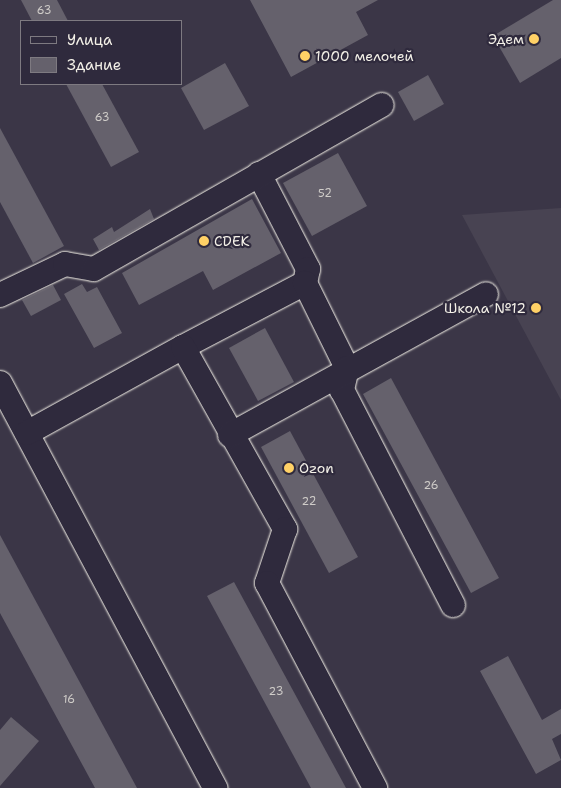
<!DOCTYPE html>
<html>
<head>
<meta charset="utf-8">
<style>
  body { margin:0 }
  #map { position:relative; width:561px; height:788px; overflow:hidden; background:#3b3647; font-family:"Shantell Sans",sans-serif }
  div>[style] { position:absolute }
  .built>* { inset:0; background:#484352 }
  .building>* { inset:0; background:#65616c }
  .roads { filter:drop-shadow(0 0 1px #f4f1e8) drop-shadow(0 0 1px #f4f1e8) }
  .minor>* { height:24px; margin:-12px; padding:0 12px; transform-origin:12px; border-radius:12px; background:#2f2a3d }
  .dots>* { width:14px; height:14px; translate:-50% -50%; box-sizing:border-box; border:2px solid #2f2a3d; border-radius:50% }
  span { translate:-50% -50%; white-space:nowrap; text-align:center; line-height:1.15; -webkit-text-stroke:4.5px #2f2a3d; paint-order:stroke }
  .number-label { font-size:11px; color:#d0cdc9 }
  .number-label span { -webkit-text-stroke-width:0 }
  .poi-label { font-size:14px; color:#f4f1e8 }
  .right { translate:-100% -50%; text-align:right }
  .left { translate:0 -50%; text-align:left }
  .legend { position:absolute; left:20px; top:20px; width:162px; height:65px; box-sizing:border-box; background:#2f2a3d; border:1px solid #7e7a81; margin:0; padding:6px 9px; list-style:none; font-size:15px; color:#f4f1e8 }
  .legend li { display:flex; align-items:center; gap:10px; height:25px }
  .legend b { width:25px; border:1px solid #7e7a81 }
</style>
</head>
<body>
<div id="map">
  <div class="built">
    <i style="clip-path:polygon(561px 208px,561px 400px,462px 215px)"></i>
  </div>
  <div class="building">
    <i style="clip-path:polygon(21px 0,57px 0,68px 21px,32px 21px)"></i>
    <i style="clip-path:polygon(250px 0,378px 0,356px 12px,368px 35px,291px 77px)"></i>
    <i style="clip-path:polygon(553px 0,561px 0,561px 58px,520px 83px,493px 36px)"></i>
    <i style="clip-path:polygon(225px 63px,249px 106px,204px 130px,181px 88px)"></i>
    <i style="clip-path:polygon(428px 75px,444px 104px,414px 121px,398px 92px)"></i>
    <i style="clip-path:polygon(66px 84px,102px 84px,139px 152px,111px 167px)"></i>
    <i style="clip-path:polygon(0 128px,64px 246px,33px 263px,0 202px)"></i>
    <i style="clip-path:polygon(338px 153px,367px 206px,312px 236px,283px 183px)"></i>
    <i style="clip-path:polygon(252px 199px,281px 253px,213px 290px,203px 271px,139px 305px,122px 273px)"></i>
    <i style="clip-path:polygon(150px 209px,154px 219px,99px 250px,93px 239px,112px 227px,114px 232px)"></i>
    <i style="clip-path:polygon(82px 284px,87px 292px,97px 287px,122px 333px,94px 348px,64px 294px)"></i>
    <i style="clip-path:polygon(53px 285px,61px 300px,31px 316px,22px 300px)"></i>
    <i style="clip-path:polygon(265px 328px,294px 382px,258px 401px,229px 348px)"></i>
    <i style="clip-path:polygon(391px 378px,499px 578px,471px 593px,363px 394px)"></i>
    <i style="clip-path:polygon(290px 431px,358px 557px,329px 573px,261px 447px)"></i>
    <i style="clip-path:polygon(0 535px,137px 788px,95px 788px,0 613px)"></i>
    <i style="clip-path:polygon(234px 582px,346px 788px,311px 788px,207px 596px)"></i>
    <i style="clip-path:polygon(508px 656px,542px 720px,561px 709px,561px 734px,552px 739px,561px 760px,536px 774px,480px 671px)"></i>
    <i style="clip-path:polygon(11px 717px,39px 741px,0 786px,0 730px)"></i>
  </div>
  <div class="roads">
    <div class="minor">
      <i style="left:259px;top:174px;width:107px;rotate:62.7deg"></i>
      <i style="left:308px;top:269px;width:14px;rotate:102deg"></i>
      <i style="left:0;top:295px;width:72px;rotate:-25.5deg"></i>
      <i style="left:65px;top:264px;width:29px;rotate:10deg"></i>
      <i style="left:94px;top:269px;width:331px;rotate:-29.7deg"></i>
      <i style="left:183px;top:347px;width:138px;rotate:-27.7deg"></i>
      <i style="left:305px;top:283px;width:95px;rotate:63.7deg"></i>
      <i style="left:347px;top:368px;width:23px;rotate:103deg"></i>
      <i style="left:342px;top:390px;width:242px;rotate:62.7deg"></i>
      <i style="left:0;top:383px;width:459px;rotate:62deg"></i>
      <i style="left:27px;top:433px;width:178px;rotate:-28.9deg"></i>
      <i style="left:183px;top:347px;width:209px;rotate:60.7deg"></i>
      <i style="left:285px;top:529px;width:57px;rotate:108.4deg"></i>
      <i style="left:267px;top:583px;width:232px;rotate:62.2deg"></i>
      <i style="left:230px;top:435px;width:292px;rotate:-28.8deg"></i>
    </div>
  </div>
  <div class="dots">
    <i style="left:534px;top:39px;background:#ffd166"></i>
    <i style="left:305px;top:56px;background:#ffd166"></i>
    <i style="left:204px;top:241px;background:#ffd166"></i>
    <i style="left:536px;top:308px;background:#ffd166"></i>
    <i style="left:289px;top:468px;background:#ffd166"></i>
  </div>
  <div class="number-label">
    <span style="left:44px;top:11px">63</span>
    <span style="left:102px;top:118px">63</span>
    <span style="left:325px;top:194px">52</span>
    <span style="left:431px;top:486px">26</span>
    <span style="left:309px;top:502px">22</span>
    <span style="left:276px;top:692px">23</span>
    <span style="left:69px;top:700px">16</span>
  </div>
  <div class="poi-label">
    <span class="right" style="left:524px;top:39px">Эдем</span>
    <span class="left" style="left:315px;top:56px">1000 мелочей</span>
    <span class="left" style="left:214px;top:241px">CDEK</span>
    <span class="right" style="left:526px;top:308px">Школа №12</span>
    <span class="left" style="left:299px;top:468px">Ozon</span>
  </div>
  <ul class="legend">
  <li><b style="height:6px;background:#2f2a3d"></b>Улица</li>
  <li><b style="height:14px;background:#65616c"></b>Здание</li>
  </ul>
</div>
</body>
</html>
